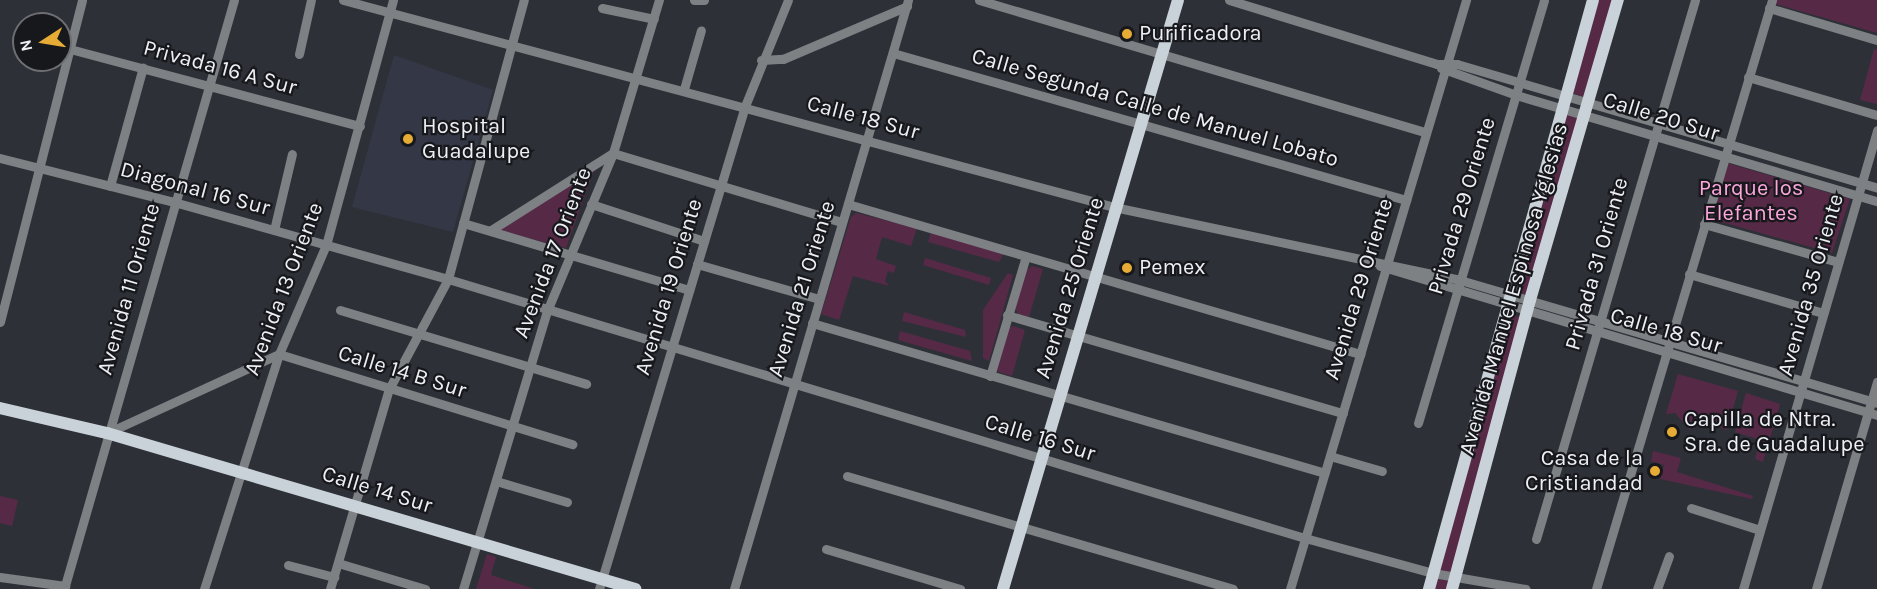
<!DOCTYPE html>
<html>
<head>
<meta charset="utf-8">
<style>
  body { margin:0 }
  #map { position:relative; width:1877px; height:589px; overflow:hidden; background:#2e3038; font-family:Karla,sans-serif }
  div>[style] { position:absolute }
  .built>* { inset:0; background:#343745 }
  .green>* { inset:0; background:#562a47 }
  .minor>* { height:9px; margin:-4.5px; padding:0 4.5px; transform-origin:4.5px; border-radius:4.5px; background:#7d8184 }
  .major>* { height:12px; margin:-6px; padding:0 6px; transform-origin:6px; border-radius:6px; background:#c9d2d8 }
  .dots>* { width:16px; height:16px; translate:-50% -50%; box-sizing:border-box; border:3px solid #17181c; border-radius:50% }
  span { translate:-50% -50%; white-space:nowrap; text-align:center; line-height:1.15; -webkit-text-stroke:4.5px #17181c; paint-order:stroke }
  .poi-label { font-size:22px; color:#edeff4 }
  .left { translate:0 -50%; text-align:left }
  .right { translate:-100% -50%; text-align:right }
  .street-label { font-size:22px; color:#edeff4 }
  .park-label { font-size:22px; color:#fca6dc }
  .north { position:absolute; left:12px; top:12px; width:60px; height:60px; box-sizing:border-box; background:#17181c; border:2px solid #6d6e72; border-radius:50%; rotate:258deg; font-size:16px; font-weight:700; line-height:24px; text-align:center; color:#edeff4 }
  .north::after { content:''; display:block; margin:auto; width:21px; height:27px; background:#e6ac36; clip-path:polygon(50% 0,100% 100%,50% 72%,0 100%) }
</style>
</head>
<body>
<div id="map">
  <div class="built">
    <i style="clip-path:polygon(394px 55px,493px 90px,453px 232px,352px 207px)"></i>
  </div>
  <div class="green">
    <i style="clip-path:polygon(1599px 0,1614px 0,1585px 97px,1572px 93px)"></i>
    <i style="clip-path:polygon(1776px 0,1877px 0,1877px 33px,1775px 4px)"></i>
    <i style="clip-path:polygon(1874px 49px,1877px 50px,1877px 104px,1860px 100px)"></i>
    <i style="clip-path:polygon(1566px 111px,1578px 115px,1526px 298px,1511px 293px)"></i>
    <i style="clip-path:polygon(597px 162px,566px 248px,499px 230px)"></i>
    <i style="clip-path:polygon(1727px 163px,1850px 199px,1832px 253px,1711px 219px)"></i>
    <i style="clip-path:polygon(856px 213px,917px 228px,911px 246px,882px 237px,876px 259px,896px 266px,894px 273px,888px 271px,885px 281px,889px 286px,853px 276px,839px 320px,821px 314px,851px 217px)"></i>
    <i style="clip-path:polygon(931px 232px,1004px 253px,999px 262px,928px 242px)"></i>
    <i style="clip-path:polygon(925px 258px,991px 278px,989px 285px,923px 265px)"></i>
    <i style="clip-path:polygon(1032px 266px,1043px 269px,1029px 317px,1018px 314px,1015px 308px,1024px 272px)"></i>
    <i style="clip-path:polygon(1008px 273px,1013px 275px,989px 361px,983px 358px,983px 310px)"></i>
    <i style="clip-path:polygon(904px 312px,965px 330px,966px 337px,902px 321px)"></i>
    <i style="clip-path:polygon(1505px 313px,1521px 317px,1451px 589px,1430px 589px)"></i>
    <i style="clip-path:polygon(1013px 326px,1025px 330px,1012px 376px,995px 371px,1006px 330px)"></i>
    <i style="clip-path:polygon(900px 331px,970px 351px,972px 361px,898px 340px)"></i>
    <i style="clip-path:polygon(1678px 374px,1738px 391px,1727px 430px,1694px 420px,1690px 430px,1675px 413px,1666px 414px)"></i>
    <i style="clip-path:polygon(1746px 393px,1780px 404px,1763px 462px,1755px 459px,1760px 440px,1735px 432px)"></i>
    <i style="clip-path:polygon(1653px 451px,1681px 458px,1677px 472px,1753px 496px,1752px 499px,1660px 479px,1664px 465px,1651px 461px)"></i>
    <i style="clip-path:polygon(0 496px,18px 500px,12px 526px,0 523px)"></i>
    <i style="clip-path:polygon(487px 554px,496px 557px,491px 575px,534px 589px,476px 589px)"></i>
  </div>
  <div class="minor">
    <i style="left:343px;top:0;width:798px;rotate:15.03deg"></i>
    <i style="left:1114px;top:207px;width:354px;rotate:11.9deg"></i>
    <i style="left:1460px;top:280px;width:435px;rotate:16.4deg"></i>
    <i style="left:694px;top:0;width:10px"></i>
    <i style="left:979px;top:0;width:466px;rotate:16.5deg"></i>
    <i style="left:1229px;top:0;width:218px;rotate:17.1deg"></i>
    <i style="left:1437px;top:64px;width:20px"></i>
    <i style="left:1457px;top:64px;width:438px;rotate:16.4deg"></i>
    <i style="left:602px;top:8px;width:53px;rotate:11.9deg"></i>
    <i style="left:1769px;top:8px;width:113px;rotate:16.5deg"></i>
    <i style="left:70px;top:49px;width:300px;rotate:14.9deg"></i>
    <i style="left:893px;top:53px;width:534px;rotate:15.99deg"></i>
    <i style="left:299px;top:54px;width:55px;rotate:-77.5deg"></i>
    <i style="left:761px;top:60px;width:22px;rotate:-3deg"></i>
    <i style="left:783px;top:59px;width:135px;rotate:-23.1deg"></i>
    <i style="left:1441px;top:68px;width:80px;rotate:19.8deg"></i>
    <i style="left:1516px;top:95px;width:376px;rotate:16.4deg"></i>
    <i style="left:1748px;top:77px;width:134px;rotate:16.4deg"></i>
    <i style="left:684px;top:89px;width:61px;rotate:-73.9deg"></i>
    <i style="left:0;top:158px;width:179px;rotate:14.2deg"></i>
    <i style="left:174px;top:202px;width:285px;rotate:15.7deg"></i>
    <i style="left:448px;top:279px;width:895px;rotate:16.82deg"></i>
    <i style="left:1305px;top:538px;width:133px;rotate:15.3deg"></i>
    <i style="left:1433px;top:573px;width:94px;rotate:9.8deg"></i>
    <i style="left:110px;top:186px;width:123px;rotate:-74.5deg"></i>
    <i style="left:591px;top:204px;width:119px;rotate:18.1deg"></i>
    <i style="left:848px;top:204px;width:534px;rotate:16.33deg"></i>
    <i style="left:463px;top:223px;width:236px;rotate:16.5deg"></i>
    <i style="left:1704px;top:224px;width:139px;rotate:15.8deg"></i>
    <i style="left:274px;top:230px;width:78px;rotate:-76.7deg"></i>
    <i style="left:491px;top:230px;width:144px;rotate:-32.3deg"></i>
    <i style="left:613px;top:153px;width:239px;rotate:16.8deg"></i>
    <i style="left:697px;top:264px;width:127px;rotate:16deg"></i>
    <i style="left:1380px;top:266px;width:519px;rotate:16.69deg"></i>
    <i style="left:1689px;top:274px;width:140px;rotate:16.2deg"></i>
    <i style="left:340px;top:310px;width:257px;rotate:16.7deg"></i>
    <i style="left:1007px;top:315px;width:350px;rotate:16.3deg"></i>
    <i style="left:0;top:322px;width:332px;rotate:-75.7deg"></i>
    <i style="left:812px;top:323px;width:534px;rotate:16.3deg"></i>
    <i style="left:990px;top:376px;width:125px;rotate:-73.3deg"></i>
    <i style="left:1418px;top:423px;width:441px;rotate:-73.4deg"></i>
    <i style="left:107px;top:433px;width:189px;rotate:-24.7deg"></i>
    <i style="left:279px;top:354px;width:307px;rotate:17.1deg"></i>
    <i style="left:1330px;top:456px;width:54px;rotate:16.1deg"></i>
    <i style="left:847px;top:476px;width:402px;rotate:16.3deg"></i>
    <i style="left:496px;top:481px;width:74px;rotate:16.5deg"></i>
    <i style="left:1691px;top:508px;width:72px;rotate:17.7deg"></i>
    <i style="left:1536px;top:539px;width:562px;rotate:-73.56deg"></i>
    <i style="left:826px;top:549px;width:140px;rotate:16.6deg"></i>
    <i style="left:338px;top:563px;width:91px;rotate:16.6deg"></i>
    <i style="left:288px;top:565px;width:48px;rotate:14.6deg"></i>
    <i style="left:0;top:577px;width:66px;rotate:7.9deg"></i>
    <i style="left:64px;top:589px;width:613px;rotate:-73.9deg"></i>
    <i style="left:204px;top:589px;width:247px;rotate:-72.3deg"></i>
    <i style="left:279px;top:354px;width:119px;rotate:-66.7deg"></i>
    <i style="left:326px;top:245px;width:254px;rotate:-74.7deg"></i>
    <i style="left:330px;top:589px;width:209px;rotate:-73.6deg"></i>
    <i style="left:389px;top:389px;width:125px;rotate:-61.8deg"></i>
    <i style="left:448px;top:279px;width:289px;rotate:-74.8deg"></i>
    <i style="left:463px;top:589px;width:290px;rotate:-73.2deg"></i>
    <i style="left:547px;top:311px;width:171px;rotate:-67.3deg"></i>
    <i style="left:613px;top:153px;width:160px;rotate:-73.3deg"></i>
    <i style="left:599px;top:589px;width:505px;rotate:-73.18deg"></i>
    <i style="left:745px;top:106px;width:114px;rotate:-67.9deg"></i>
    <i style="left:734px;top:589px;width:614px;rotate:-73.54deg"></i>
    <i style="left:1290px;top:589px;width:615px;rotate:-73.36deg"></i>
    <i style="left:1596px;top:589px;width:615px;rotate:-73.36deg"></i>
    <i style="left:1657px;top:589px;width:35px;rotate:-70deg"></i>
    <i style="left:1743px;top:589px;width:478px;rotate:-73.7deg"></i>
    <i style="left:1816px;top:589px;width:216px;rotate:-73.6deg"></i>
  </div>
  <div class="major">
    <i style="left:0;top:408px;width:110px;rotate:13.2deg"></i>
    <i style="left:107px;top:433px;width:551px;rotate:16.46deg"></i>
    <i style="left:1003px;top:589px;width:614px;rotate:-73.45deg"></i>
    <i style="left:1429px;top:589px;width:611px;rotate:-74.44deg"></i>
    <i style="left:1452px;top:589px;width:299px;rotate:-74.9deg"></i>
    <i style="left:1530px;top:300px;width:313px;rotate:-73.7deg"></i>
  </div>
  <div class="dots">
    <i style="left:1127px;top:34px;background:#e6ac36"></i>
    <i style="left:408px;top:139px;background:#e6ac36"></i>
    <i style="left:1127px;top:268px;background:#e6ac36"></i>
    <i style="left:1672px;top:432px;background:#e6ac36"></i>
    <i style="left:1655px;top:471px;background:#e6ac36"></i>
  </div>
  <div class="poi-label">
    <span class="left" style="left:1139px;top:34px">Purificadora</span>
    <span class="left" style="left:422px;top:139px">Hospital<br>Guadalupe</span>
    <span class="left" style="left:1139px;top:268px">Pemex</span>
    <span class="left" style="left:1684px;top:432px">Capilla de Ntra.<br>Sra. de Guadalupe</span>
    <span class="right" style="left:1643px;top:471px">Casa de la<br>Cristiandad</span>
  </div>
  <div class="street-label">
    <span style="left:220px;top:68px;rotate:15deg">Privada 16 A Sur</span>
    <span style="left:1155px;top:108px;rotate:16deg">Calle Segunda Calle de Manuel Lobato</span>
    <span style="left:1661px;top:117px;rotate:17deg">Calle 20 Sur</span>
    <span style="left:863px;top:118px;rotate:15deg">Calle 18 Sur</span>
    <span style="left:195px;top:189px;rotate:15deg">Diagonal 16 Sur</span>
    <span style="left:1462px;top:206px;rotate:-73deg">Privada 29 Oriente</span>
    <span style="left:553px;top:253px;rotate:-69deg">Avenida 17 Oriente</span>
    <span style="left:1597px;top:264px;rotate:-74deg">Privada 31 Oriente</span>
    <span style="left:1811px;top:285px;rotate:-74deg">Avenida 35 Oriente</span>
    <span style="left:669px;top:287px;rotate:-73deg">Avenida 19 Oriente</span>
    <span style="left:1070px;top:288px;rotate:-73deg">Avenida 25 Oriente</span>
    <span style="left:129px;top:289px;rotate:-74deg">Avenida 11 Oriente</span>
    <span style="left:284px;top:289px;rotate:-69deg">Avenida 13 Oriente</span>
    <span style="left:802px;top:289px;rotate:-73deg">Avenida 21 Oriente</span>
    <span style="left:1359px;top:289px;rotate:-73deg">Avenida 29 Oriente</span>
    <span style="left:1514px;top:289px;rotate:-74deg">Avenida Manuel Espinosa Yglesias</span>
    <span style="left:1666px;top:331px;rotate:16deg">Calle 18 Sur</span>
    <span style="left:402px;top:372px;rotate:17deg">Calle 14 B Sur</span>
    <span style="left:1040px;top:438px;rotate:17deg">Calle 16 Sur</span>
    <span style="left:377px;top:490px;rotate:17deg">Calle 14 Sur</span>
  </div>
  <div class="park-label">
    <span style="left:1751px;top:201px">Parque los<br>Elefantes</span>
  </div>
  <div class="north">N</div>
</div>
</body>
</html>
